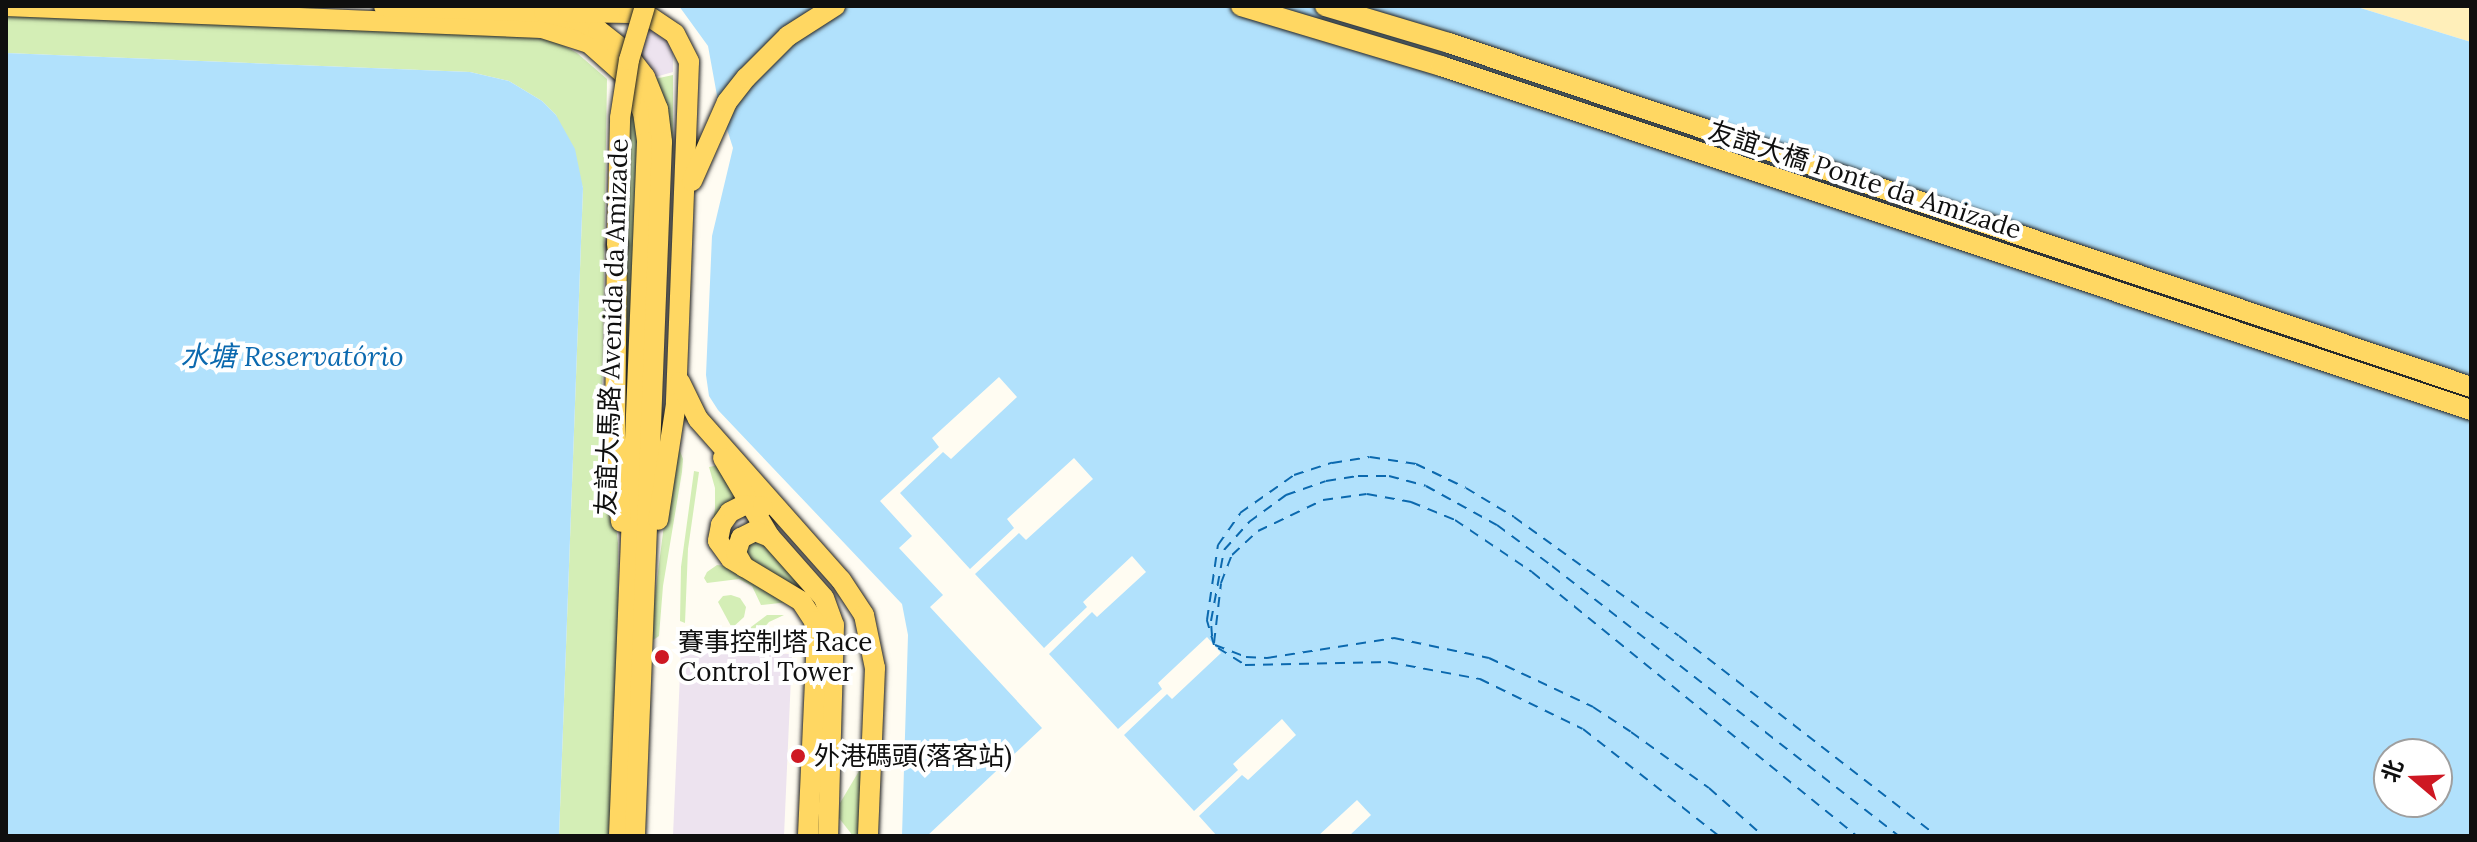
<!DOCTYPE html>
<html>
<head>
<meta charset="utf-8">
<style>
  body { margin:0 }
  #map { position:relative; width:2477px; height:842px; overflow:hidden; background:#fffcf2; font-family:Lora,"Noto Sans SC",serif }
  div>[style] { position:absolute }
  .industrial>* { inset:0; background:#ede3ef }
  .green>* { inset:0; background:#d4eeb6 }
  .sand>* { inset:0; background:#ffefba }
  .water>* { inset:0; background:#b1e1fc }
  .pier>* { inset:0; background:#fffcf2 }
  .ferry>* { height:2px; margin-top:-1px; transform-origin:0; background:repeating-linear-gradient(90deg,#0b69af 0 10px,transparent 0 18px) }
  .roads { filter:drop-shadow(0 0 2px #202020) drop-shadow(0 0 2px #202020) }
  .primary>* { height:20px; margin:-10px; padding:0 10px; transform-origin:10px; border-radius:10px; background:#ffd762 }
  .bridges { filter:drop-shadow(0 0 2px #202020) drop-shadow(0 0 2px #202020) }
  .primary-bridge>* { height:20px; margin:-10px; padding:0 10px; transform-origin:10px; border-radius:10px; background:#ffd762 }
  .dots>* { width:22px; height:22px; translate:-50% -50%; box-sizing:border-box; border:4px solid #fff; border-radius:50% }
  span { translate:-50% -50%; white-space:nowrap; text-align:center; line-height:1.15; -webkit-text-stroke:8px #fff; paint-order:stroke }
  .street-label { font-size:26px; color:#0f0f0f }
  .poi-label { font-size:26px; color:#0f0f0f }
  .left { translate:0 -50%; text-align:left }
  .water-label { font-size:28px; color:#0b69af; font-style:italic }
  .frame { position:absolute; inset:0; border:8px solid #0f0f0f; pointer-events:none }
  .north { position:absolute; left:2373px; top:738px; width:80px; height:80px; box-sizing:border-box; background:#fff; border:2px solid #9f9f9f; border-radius:50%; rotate:289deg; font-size:22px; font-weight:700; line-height:32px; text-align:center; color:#0f0f0f }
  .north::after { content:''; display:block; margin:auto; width:28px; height:36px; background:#ce1823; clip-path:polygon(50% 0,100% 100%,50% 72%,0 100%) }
</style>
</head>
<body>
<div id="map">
  <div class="industrial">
    <i style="clip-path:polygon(635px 22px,662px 31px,673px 48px,673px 72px,648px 79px,635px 54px)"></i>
    <i style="clip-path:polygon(681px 650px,792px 654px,784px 836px,673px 836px)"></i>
  </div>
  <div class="green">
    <i style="clip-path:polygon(6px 15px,519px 35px,555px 41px,577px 53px,607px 79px,602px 402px,618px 543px,618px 634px,609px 836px,559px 836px,583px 188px,556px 115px,542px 101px,509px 81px,470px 72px,6px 53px)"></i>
    <i style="clip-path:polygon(673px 75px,673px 155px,650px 80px)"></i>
    <i style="clip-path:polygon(626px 103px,635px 115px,640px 157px,629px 423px,621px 420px)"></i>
    <i style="clip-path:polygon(675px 438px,683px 459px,682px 472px,663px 586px,659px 636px,649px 643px)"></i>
    <i style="clip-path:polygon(719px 465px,738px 499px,709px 550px,715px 509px,715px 488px,709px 467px)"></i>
    <i style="clip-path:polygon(694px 471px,699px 472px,688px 549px,685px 623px,680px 621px,681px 567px)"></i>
    <i style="clip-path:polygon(760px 538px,824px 612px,820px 836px,817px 836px,811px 600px,798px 587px,749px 560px,745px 553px,747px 542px)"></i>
    <i style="clip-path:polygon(717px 565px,726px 566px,789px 602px,761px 605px,752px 586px,739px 579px,707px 583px,704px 578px,707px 572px)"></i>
    <i style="clip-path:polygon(731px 595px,740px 598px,746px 607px,744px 617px,732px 628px,718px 602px,723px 596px)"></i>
    <i style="clip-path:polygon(767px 615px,784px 615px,769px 622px,762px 630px,756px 653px,742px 653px,747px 630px)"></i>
    <i style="clip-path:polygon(868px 769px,864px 836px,853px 836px,839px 818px,840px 803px,859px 771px)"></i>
  </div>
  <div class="sand">
    <i style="clip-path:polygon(2354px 6px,2471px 6px,2471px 42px)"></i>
  </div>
  <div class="water">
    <i style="clip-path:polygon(evenodd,679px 6px,2354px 6px,2471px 42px,2471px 836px,902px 836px,908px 635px,902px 604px,718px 410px,709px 396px,706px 375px,712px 236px,733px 148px,718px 101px,708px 46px,679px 6px,2389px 754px,2437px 754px,2437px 802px,2389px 802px,2389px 754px)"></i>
    <i style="clip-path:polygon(6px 53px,470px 72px,509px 81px,542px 101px,556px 115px,575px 149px,583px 188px,559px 836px,6px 836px)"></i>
  </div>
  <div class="pier">
    <i style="clip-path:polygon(999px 377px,1017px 397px,951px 459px,943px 452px,900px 493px,970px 569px,1014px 528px,1007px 519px,1074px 458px,1093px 479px,1026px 540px,1019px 533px,975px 574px,1044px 648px,1087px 607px,1083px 602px,1132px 556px,1146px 572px,1097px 617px,1092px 612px,1049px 654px,1118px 729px,1162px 689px,1158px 683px,1207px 637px,1221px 653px,1172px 699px,1167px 694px,1124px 735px,1194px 811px,1238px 770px,1233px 764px,1282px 719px,1296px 735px,1248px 780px,1242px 775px,1199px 816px,1217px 836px,927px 836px,1042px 728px,930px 607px,943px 595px,899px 548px,912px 536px,880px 501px,939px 447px,932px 438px)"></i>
    <i style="clip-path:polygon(1357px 800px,1371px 815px,1349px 836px,1318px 836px)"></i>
  </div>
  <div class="ferry">
    <i style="left:1212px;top:636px;width:15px;rotate:-94deg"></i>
    <i style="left:1211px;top:621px;width:72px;rotate:-79.6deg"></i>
    <i style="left:1224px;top:550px;width:38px;rotate:-48deg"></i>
    <i style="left:1249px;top:522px;width:46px;rotate:-36.1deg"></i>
    <i style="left:1286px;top:495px;width:42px;rotate:-19.3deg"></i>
    <i style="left:1326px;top:481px;width:32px;rotate:-9deg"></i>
    <i style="left:1358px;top:476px;width:31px"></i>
    <i style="left:1389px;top:476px;width:38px;rotate:15deg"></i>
    <i style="left:1426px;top:486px;width:81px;rotate:28.8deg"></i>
    <i style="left:1497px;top:525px;width:69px;rotate:36.7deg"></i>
    <i style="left:1552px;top:566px;width:440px;rotate:37.9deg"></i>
    <i style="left:1214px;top:643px;width:60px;rotate:-83.3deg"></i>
    <i style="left:1221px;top:583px;width:30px;rotate:-69deg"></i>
    <i style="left:1232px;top:555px;width:35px;rotate:-43deg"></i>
    <i style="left:1258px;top:531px;width:72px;rotate:-25.5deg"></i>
    <i style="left:1323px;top:500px;width:44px;rotate:-7.8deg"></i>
    <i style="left:1367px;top:494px;width:45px;rotate:10.3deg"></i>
    <i style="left:1411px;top:502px;width:48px;rotate:22.2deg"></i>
    <i style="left:1455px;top:520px;width:93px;rotate:34deg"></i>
    <i style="left:1532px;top:572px;width:419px;rotate:39.1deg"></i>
    <i style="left:1214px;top:645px;width:26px;rotate:-106deg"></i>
    <i style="left:1207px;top:620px;width:76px;rotate:-81.7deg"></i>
    <i style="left:1218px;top:545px;width:39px;rotate:-55deg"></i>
    <i style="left:1240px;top:513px;width:66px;rotate:-35.1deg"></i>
    <i style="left:1294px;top:475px;width:40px;rotate:-18deg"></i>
    <i style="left:1332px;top:463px;width:38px;rotate:-9deg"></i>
    <i style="left:1370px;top:457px;width:47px;rotate:8.7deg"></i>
    <i style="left:1416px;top:464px;width:55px;rotate:25.6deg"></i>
    <i style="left:1466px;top:488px;width:56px;rotate:31.1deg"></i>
    <i style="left:1514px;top:517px;width:203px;rotate:35.8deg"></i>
    <i style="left:1679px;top:636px;width:326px;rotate:37.8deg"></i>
    <i style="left:1215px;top:645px;width:33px;rotate:21deg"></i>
    <i style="left:1246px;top:657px;width:21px;rotate:3deg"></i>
    <i style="left:1267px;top:658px;width:129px;rotate:-8.9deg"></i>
    <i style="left:1394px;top:638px;width:97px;rotate:11.9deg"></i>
    <i style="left:1489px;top:658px;width:115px;rotate:25.2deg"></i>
    <i style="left:1593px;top:707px;width:45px;rotate:33.3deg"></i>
    <i style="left:1631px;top:732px;width:96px;rotate:35.7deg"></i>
    <i style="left:1709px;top:788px;width:72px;rotate:41.6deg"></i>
    <i style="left:1218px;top:648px;width:32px;rotate:32deg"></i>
    <i style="left:1245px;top:665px;width:143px;rotate:-1.2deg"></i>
    <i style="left:1388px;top:662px;width:94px;rotate:10.5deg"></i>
    <i style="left:1480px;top:679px;width:114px;rotate:25.9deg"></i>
    <i style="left:1583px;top:729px;width:173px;rotate:38.2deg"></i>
  </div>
  <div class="roads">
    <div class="primary">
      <i style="left:6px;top:6px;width:536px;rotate:2.35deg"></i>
      <i style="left:542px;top:28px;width:49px;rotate:17.7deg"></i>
      <i style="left:589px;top:43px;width:50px;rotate:41.7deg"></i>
      <i style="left:626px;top:76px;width:40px;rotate:65deg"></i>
      <i style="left:643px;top:112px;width:30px;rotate:82deg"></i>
      <i style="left:647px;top:142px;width:695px;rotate:92.31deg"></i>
      <i style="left:384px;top:6px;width:160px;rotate:2.1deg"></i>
      <i style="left:544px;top:12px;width:34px;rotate:14deg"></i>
      <i style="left:577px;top:20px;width:23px;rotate:25deg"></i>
      <i style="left:598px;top:30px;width:33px;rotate:38deg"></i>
      <i style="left:624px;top:50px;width:34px;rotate:52deg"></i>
      <i style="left:645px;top:77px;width:35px;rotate:68deg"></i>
      <i style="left:658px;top:109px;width:33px;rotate:83deg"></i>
      <i style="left:662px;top:142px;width:695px;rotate:92.23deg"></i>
      <i style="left:1241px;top:6px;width:209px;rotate:16.7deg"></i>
      <i style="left:1441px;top:66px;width:1086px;rotate:18.47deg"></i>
      <i style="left:1325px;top:6px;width:129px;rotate:16.6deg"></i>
      <i style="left:1449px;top:43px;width:1078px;rotate:18.6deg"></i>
      <i style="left:568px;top:12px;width:61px;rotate:0.9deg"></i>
      <i style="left:629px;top:13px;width:21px;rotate:11deg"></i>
      <i style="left:650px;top:17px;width:30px;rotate:34deg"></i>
      <i style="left:675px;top:34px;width:31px;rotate:63deg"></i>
      <i style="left:689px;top:62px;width:342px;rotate:92.2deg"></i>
      <i style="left:676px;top:404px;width:117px;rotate:98.8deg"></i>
      <i style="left:692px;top:181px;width:86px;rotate:-66.1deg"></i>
      <i style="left:727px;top:102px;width:31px;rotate:-52deg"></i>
      <i style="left:746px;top:78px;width:59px;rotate:-45deg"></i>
      <i style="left:788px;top:36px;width:56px;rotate:-32.6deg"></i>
      <i style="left:617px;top:245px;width:199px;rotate:90.6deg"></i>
      <i style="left:615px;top:444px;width:78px;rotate:85.6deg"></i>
      <i style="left:680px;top:382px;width:41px;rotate:64.1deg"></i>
      <i style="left:698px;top:419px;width:215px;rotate:48.4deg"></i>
      <i style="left:841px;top:580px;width:42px;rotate:56.7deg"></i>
      <i style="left:864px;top:615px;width:54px;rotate:78.3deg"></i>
      <i style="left:875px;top:668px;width:168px;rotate:92.4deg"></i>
      <i style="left:723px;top:458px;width:92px;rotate:59.3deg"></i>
      <i style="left:770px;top:537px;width:81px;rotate:48.5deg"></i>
      <i style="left:824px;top:598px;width:29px;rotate:70deg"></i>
      <i style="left:834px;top:625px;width:211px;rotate:91.6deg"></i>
      <i style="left:763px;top:507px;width:19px;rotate:-174deg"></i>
      <i style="left:744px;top:505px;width:16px;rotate:153deg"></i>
      <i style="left:730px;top:512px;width:16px;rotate:125deg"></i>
      <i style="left:721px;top:525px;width:16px;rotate:101deg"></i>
      <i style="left:718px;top:541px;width:22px;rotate:54deg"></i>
      <i style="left:731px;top:559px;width:82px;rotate:31deg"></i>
      <i style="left:801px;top:601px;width:24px;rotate:57deg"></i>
      <i style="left:814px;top:621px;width:16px;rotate:79deg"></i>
      <i style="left:817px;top:637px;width:199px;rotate:92.6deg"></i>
      <i style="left:744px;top:567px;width:16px;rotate:-120deg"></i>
      <i style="left:736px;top:553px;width:16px;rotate:-72deg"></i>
      <i style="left:741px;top:538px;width:16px;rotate:-27deg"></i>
      <i style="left:755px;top:531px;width:16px;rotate:22deg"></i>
    </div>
  </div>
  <div class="bridges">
    <div class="primary-bridge">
      <i style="left:617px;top:245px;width:127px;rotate:-88.6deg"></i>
      <i style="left:620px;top:118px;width:59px;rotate:-81.2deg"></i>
      <i style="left:629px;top:60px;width:56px;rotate:-73.5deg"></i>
    </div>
  </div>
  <div class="dots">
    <i style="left:662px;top:657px;background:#ce1823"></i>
    <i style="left:798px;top:756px;background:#ce1823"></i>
  </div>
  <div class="street-label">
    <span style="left:1865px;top:180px;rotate:18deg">友誼大橋 Ponte da Amizade</span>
    <span style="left:612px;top:327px;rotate:-88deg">友誼大馬路 Avenida da Amizade</span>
  </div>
  <div class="poi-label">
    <span class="left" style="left:678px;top:657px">賽事控制塔 Race<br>Control Tower</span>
    <span class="left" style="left:814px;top:756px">外港碼頭(落客站)</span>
  </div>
  <div class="water-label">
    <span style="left:292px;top:356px">水塘 Reservatório</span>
  </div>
  <div class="frame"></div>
  <div class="north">北</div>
</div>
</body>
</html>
